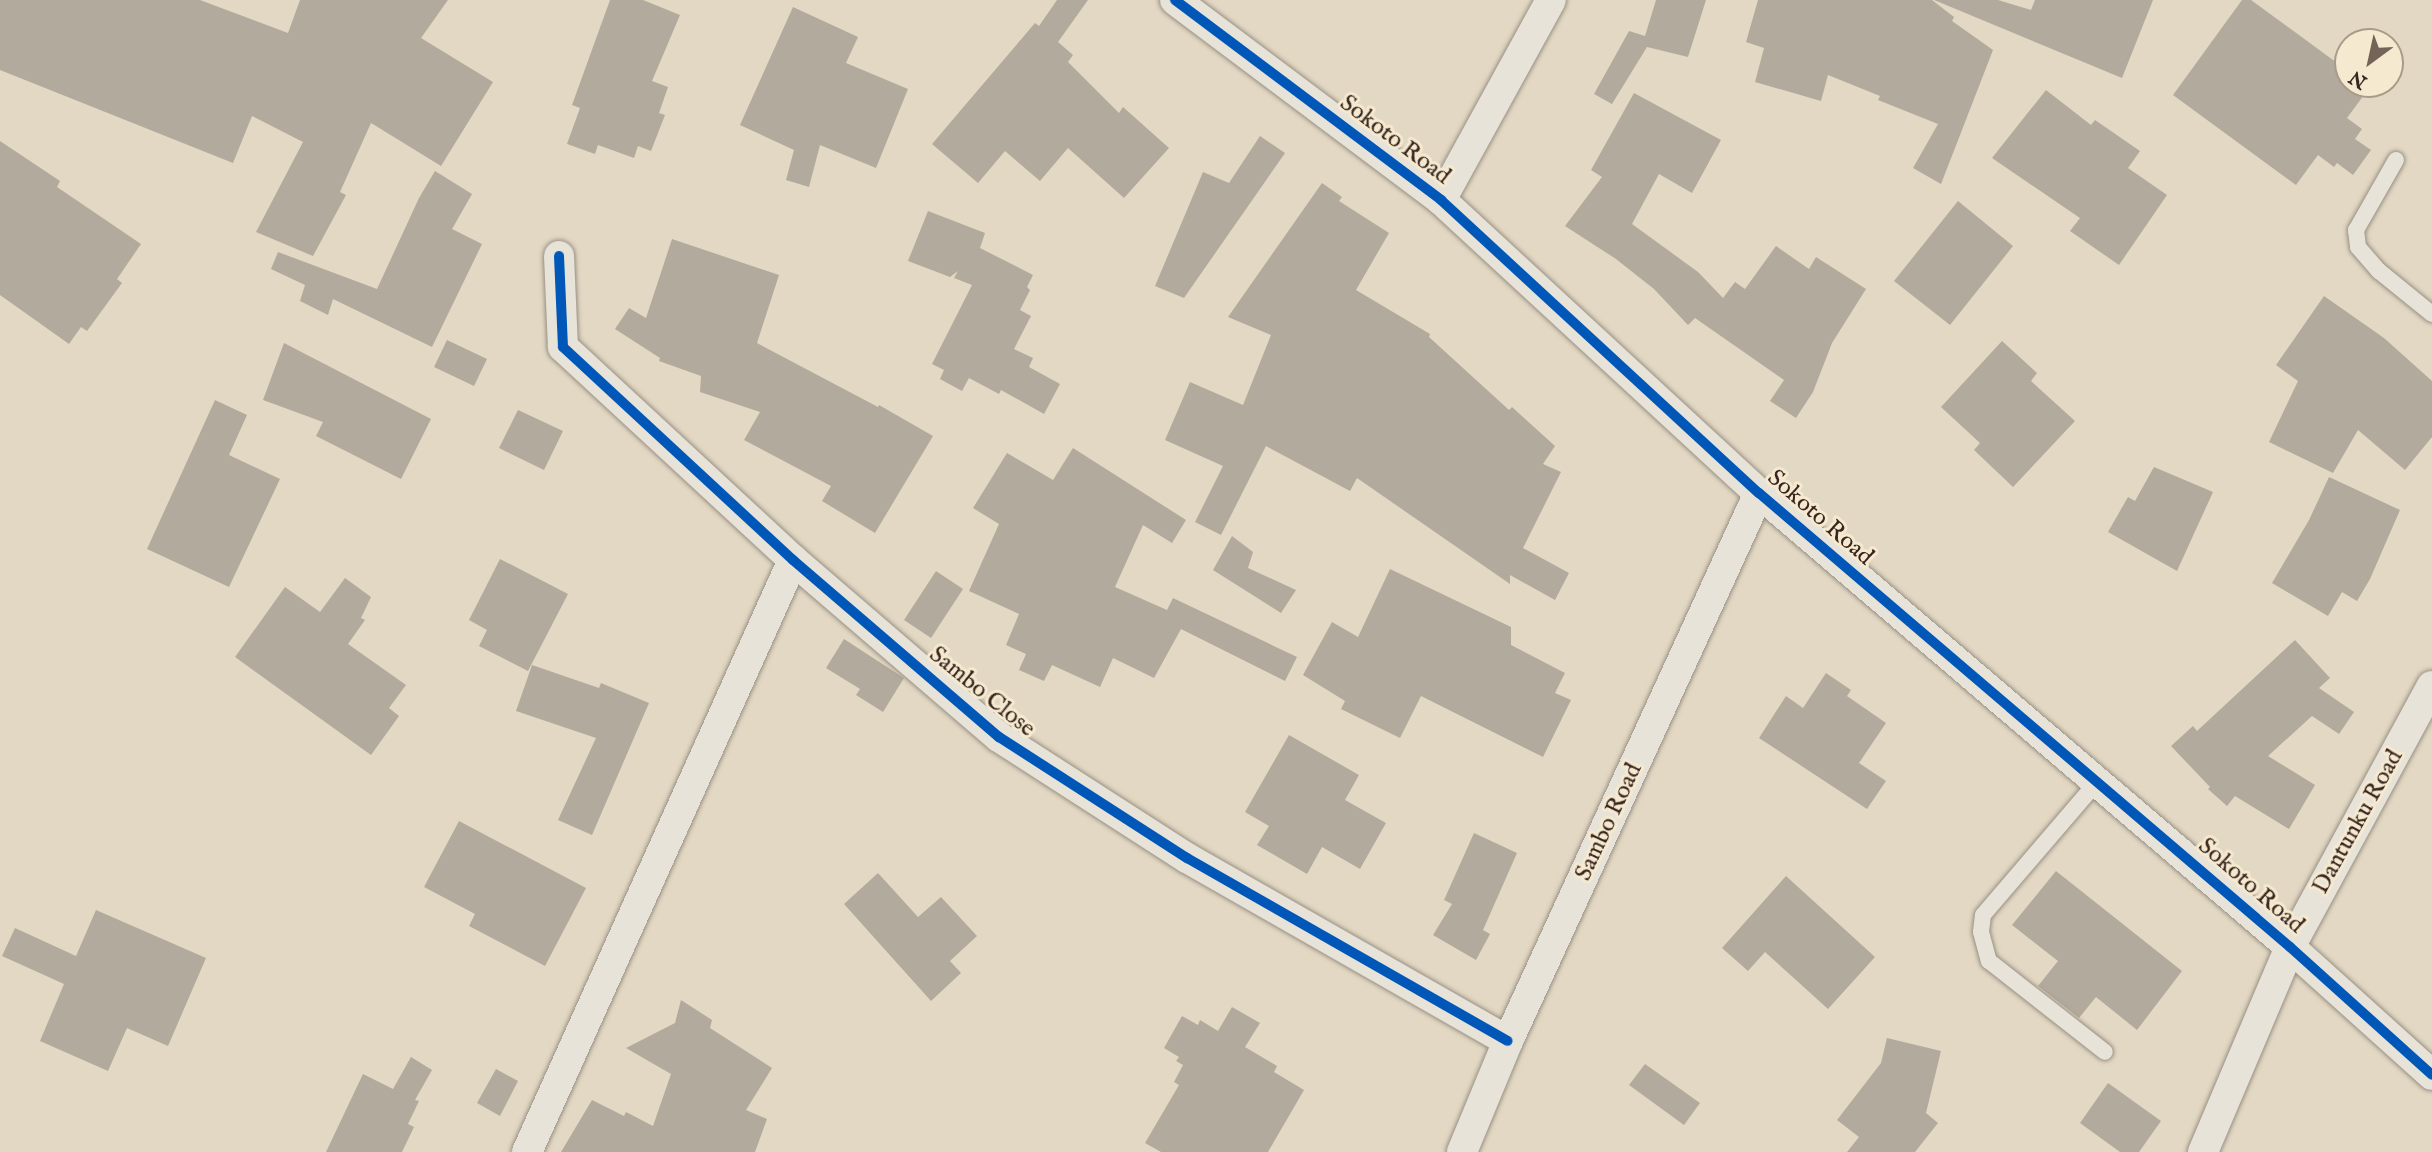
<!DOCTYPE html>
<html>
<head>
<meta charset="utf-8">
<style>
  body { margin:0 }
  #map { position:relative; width:2432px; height:1152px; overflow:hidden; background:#e3d8c3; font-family:"IM FELL English",serif }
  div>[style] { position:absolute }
  .building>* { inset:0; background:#b2aa9c }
  .roads { filter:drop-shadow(0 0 2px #989084) drop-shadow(0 0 2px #989084) }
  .service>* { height:16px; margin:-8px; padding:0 8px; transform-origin:8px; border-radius:8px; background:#e8e3d8 }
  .minor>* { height:30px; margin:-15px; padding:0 15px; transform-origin:15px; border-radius:15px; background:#e8e3d8 }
  .cycleway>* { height:10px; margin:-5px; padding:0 5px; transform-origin:5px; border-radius:5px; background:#0057b8 }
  span { translate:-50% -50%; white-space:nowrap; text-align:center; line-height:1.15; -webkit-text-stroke:6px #f5e9d0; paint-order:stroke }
  .street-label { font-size:24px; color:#38251f }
  .north { position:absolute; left:2334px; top:28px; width:70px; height:70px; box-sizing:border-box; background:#f5e9d0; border:2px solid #a99b89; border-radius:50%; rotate:213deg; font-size:19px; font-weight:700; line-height:28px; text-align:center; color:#38251f }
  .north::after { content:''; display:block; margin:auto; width:24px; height:32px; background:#746458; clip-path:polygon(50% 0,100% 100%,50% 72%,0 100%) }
</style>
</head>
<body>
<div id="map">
  <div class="building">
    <i style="clip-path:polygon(0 0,200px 0,288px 33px,300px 0,448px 0,421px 38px,493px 82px,441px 166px,371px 123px,340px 192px,346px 195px,313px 256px,256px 232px,303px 142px,252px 116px,233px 163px,0 70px)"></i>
    <i style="clip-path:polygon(610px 0,643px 0,680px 15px,652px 81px,668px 87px,659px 113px,665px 115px,651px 151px,638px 146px,634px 158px,598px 145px,595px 154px,567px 144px,580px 108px,572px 105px)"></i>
    <i style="clip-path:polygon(1057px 0,1088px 0,1058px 42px,1073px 55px,1068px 62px,1119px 113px,1123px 107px,1169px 148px,1124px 198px,1068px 148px,1040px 181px,1005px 151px,978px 183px,932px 144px,1035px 23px,1039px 26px)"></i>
    <i style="clip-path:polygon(1656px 0,1706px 0,1688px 57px,1647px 47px,1612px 104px,1594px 94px,1629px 31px,1645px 36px)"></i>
    <i style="clip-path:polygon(1758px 0,1932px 0,1954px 17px,1952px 21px,1993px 50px,1941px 184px,1913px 168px,1938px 124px,1878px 100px,1880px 96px,1828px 75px,1821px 101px,1755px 82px,1764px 48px,1746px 42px)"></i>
    <i style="clip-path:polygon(1934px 0,1998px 0,2031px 10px,2035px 0,2153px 0,2122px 78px)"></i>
    <i style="clip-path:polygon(2242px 0,2251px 0,2348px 71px,2348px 84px,2372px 84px,2347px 118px,2362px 129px,2355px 139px,2371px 150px,2353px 175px,2337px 163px,2334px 167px,2318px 155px,2296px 185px,2173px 95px)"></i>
    <i style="clip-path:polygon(793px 7px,858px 37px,846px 63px,908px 89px,876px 168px,820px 145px,809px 187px,786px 180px,794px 150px,740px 125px)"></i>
    <i style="clip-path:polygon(2046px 90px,2091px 125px,2095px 120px,2140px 151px,2128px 168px,2167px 195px,2119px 265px,2070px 231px,2080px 218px,1992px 158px)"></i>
    <i style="clip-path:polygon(1634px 93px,1721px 140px,1692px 193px,1659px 174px,1632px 224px,1698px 272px,1723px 298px,1735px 282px,1745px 289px,1776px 246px,1809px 269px,1816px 257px,1866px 289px,1832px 343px,1813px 392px,1796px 418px,1770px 401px,1784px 380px,1695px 318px,1688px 325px,1654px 289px,1616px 259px,1565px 226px,1602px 177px,1591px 170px)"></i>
    <i style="clip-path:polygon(1260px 136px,1285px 153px,1184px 298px,1155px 286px,1203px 172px,1229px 183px)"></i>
    <i style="clip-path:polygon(0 141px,60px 181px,57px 187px,141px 244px,117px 279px,122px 283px,87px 331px,81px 327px,69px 344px,0 295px)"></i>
    <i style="clip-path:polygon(435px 171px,472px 194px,452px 229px,482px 244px,432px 347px,333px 299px,328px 315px,300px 301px,305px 285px,271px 269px,278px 252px,377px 289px,419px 198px)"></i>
    <i style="clip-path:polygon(1322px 183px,1342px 197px,1339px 201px,1389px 233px,1356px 290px,1430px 334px,1429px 337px,1509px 410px,1512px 407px,1555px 446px,1543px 464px,1561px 472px,1523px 548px,1569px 573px,1555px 600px,1510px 575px,1510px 584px,1357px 478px,1350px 491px,1266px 446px,1221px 535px,1195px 522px,1223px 466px,1165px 440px,1190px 382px,1243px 405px,1271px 335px,1228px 317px)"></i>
    <i style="clip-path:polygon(1958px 201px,2013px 246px,1950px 325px,1894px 281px)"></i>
    <i style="clip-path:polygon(928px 211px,985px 233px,980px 248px,1033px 275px,1027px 287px,1030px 290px,1020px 310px,1031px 316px,1014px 349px,1033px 358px,1029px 367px,1060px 384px,1044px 414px,1001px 390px,999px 394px,969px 378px,962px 391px,940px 379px,944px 370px,932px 364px,972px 285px,954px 278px,958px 271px,950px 277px,908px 261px)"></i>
    <i style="clip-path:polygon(672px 239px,779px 275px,757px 343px,878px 407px,879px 405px,933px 436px,875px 533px,822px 501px,831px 486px,744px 440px,760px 412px,700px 392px,701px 376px,659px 361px,660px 358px,615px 329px,629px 308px,646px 318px)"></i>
    <i style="clip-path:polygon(2324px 296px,2384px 338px,2432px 381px,2432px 437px,2405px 470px,2358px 430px,2333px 473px,2269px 442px,2298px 381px,2276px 365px)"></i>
    <i style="clip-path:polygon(447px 340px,487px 359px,474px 386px,434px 367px)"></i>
    <i style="clip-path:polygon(2002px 341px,2037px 373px,2031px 381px,2075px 421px,2013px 487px,1974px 450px,1980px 443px,1941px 407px)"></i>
    <i style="clip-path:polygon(284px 343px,431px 419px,401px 479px,316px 436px,323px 422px,263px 400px)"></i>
    <i style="clip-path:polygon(215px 400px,247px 415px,229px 455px,280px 479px,229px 587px,147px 549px)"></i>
    <i style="clip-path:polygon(518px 410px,563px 431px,544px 470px,499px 448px)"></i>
    <i style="clip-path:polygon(1073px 448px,1186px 520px,1172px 543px,1143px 525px,1115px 587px,1167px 610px,1173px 598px,1297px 657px,1285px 681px,1181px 629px,1154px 678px,1113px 658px,1100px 687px,1052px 665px,1044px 681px,1019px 670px,1026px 654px,1006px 645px,1019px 614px,969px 591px,999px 524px,973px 508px,1007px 453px,1053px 480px)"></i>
    <i style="clip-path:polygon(2154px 467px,2213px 492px,2177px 571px,2108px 532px,2128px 497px,2135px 501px)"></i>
    <i style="clip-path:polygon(2329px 477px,2400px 510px,2370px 579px,2357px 601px,2342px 592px,2328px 616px,2272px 583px,2309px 520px)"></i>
    <i style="clip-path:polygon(1232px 536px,1253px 552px,1248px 568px,1296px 590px,1281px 613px,1213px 570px)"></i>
    <i style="clip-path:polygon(500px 559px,568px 594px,528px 671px,479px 646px,487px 630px,469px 620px)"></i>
    <i style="clip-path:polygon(1390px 569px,1511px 627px,1511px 645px,1565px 673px,1555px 693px,1571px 700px,1543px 757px,1421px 696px,1400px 738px,1341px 709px,1345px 701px,1303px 675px,1332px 622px,1358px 637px)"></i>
    <i style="clip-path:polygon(936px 571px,963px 589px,931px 638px,904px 620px)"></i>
    <i style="clip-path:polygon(345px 578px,371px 597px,361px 618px,365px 620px,348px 644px,406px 685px,389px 708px,399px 716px,371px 755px,235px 657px,285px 587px,320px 612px)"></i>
    <i style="clip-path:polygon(844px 639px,904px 678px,883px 712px,856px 695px,860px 689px,826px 668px)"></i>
    <i style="clip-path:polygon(2295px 640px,2330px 678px,2319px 688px,2354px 712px,2339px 734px,2312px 716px,2268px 756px,2315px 785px,2289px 829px,2235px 796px,2227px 806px,2208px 789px,2210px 787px,2171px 746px,2193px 726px,2197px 731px)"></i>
    <i style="clip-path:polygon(532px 665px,599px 688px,601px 683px,649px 703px,592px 835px,558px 820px,596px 738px,516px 711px)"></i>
    <i style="clip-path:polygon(1826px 673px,1851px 690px,1847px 696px,1886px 723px,1859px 763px,1886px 781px,1867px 809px,1759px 738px,1786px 696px,1803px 708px)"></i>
    <i style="clip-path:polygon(1289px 735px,1359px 775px,1345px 800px,1386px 823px,1360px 869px,1322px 847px,1307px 874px,1257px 845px,1269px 826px,1245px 812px)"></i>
    <i style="clip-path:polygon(459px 821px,586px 888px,545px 966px,469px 926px,475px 914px,424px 887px)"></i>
    <i style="clip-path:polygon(1474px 833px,1517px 853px,1483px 930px,1490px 934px,1476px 960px,1433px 935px,1452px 904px,1444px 900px)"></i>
    <i style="clip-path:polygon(2056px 871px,2182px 971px,2137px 1030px,2096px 997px,2079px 1018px,2038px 986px,2058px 961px,2012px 925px)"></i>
    <i style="clip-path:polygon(878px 873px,918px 917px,941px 897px,977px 936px,950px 961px,961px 973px,931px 1001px,844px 904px)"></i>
    <i style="clip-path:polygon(1786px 876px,1875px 957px,1828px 1009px,1765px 952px,1748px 971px,1722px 948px)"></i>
    <i style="clip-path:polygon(96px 910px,206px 958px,168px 1046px,127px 1028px,108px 1071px,40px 1041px,64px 984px,2px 956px,15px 928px,76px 956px)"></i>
    <i style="clip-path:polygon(681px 1000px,712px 1020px,710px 1028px,772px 1068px,746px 1110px,767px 1119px,755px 1152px,561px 1152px,592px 1100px,624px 1116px,626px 1112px,653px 1126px,671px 1074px,626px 1048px,675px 1023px)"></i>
    <i style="clip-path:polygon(1232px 1007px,1260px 1023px,1245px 1047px,1277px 1066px,1274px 1072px,1304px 1090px,1268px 1152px,1161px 1152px,1145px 1143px,1179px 1085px,1174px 1082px,1183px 1065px,1176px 1061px,1179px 1057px,1164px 1048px,1182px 1016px,1198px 1025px,1200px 1020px,1218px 1031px)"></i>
    <i style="clip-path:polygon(1887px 1038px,1941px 1051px,1926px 1113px,1938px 1123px,1915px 1152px,1847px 1152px,1859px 1137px,1837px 1120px,1881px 1063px)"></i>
    <i style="clip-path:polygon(411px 1057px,432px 1070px,415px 1100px,419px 1101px,408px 1124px,414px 1127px,402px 1152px,326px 1152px,363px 1074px,393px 1089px)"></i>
    <i style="clip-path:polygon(1645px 1064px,1700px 1103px,1684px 1125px,1629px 1085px)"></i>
    <i style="clip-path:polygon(496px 1069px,518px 1081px,500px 1116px,477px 1103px)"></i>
    <i style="clip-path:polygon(2108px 1083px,2161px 1121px,2139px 1152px,2120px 1152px,2080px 1123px)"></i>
  </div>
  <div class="roads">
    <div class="service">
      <i style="left:2396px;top:160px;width:81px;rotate:119.7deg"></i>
      <i style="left:2356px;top:230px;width:17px;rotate:83deg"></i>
      <i style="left:2358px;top:247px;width:32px;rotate:49deg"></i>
      <i style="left:2379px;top:271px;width:68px;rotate:39.1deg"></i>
      <i style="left:2097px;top:782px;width:175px;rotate:130.6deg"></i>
      <i style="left:1983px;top:915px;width:17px;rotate:97deg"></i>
      <i style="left:1981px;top:932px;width:30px;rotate:75deg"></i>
      <i style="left:1989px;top:961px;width:147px;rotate:38.1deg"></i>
    </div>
    <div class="minor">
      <i style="left:1175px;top:0;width:333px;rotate:36.9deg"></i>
      <i style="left:1441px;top:200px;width:432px;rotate:42.7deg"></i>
      <i style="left:1759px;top:493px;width:699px;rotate:40.53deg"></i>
      <i style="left:2290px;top:947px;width:191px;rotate:42deg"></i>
      <i style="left:1441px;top:200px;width:228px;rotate:-61.2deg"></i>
      <i style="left:559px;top:256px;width:91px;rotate:87.5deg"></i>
      <i style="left:563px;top:347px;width:313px;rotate:42.8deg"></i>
      <i style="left:793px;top:560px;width:272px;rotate:40.7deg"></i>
      <i style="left:999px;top:737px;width:224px;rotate:32.8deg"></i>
      <i style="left:1187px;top:858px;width:369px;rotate:29.7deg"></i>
      <i style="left:527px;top:1152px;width:649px;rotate:-65.8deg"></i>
      <i style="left:1462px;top:1152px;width:120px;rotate:-67.5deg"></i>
      <i style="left:1508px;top:1041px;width:603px;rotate:-65.39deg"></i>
      <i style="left:2203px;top:1152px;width:223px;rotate:-67deg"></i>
      <i style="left:2290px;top:947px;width:297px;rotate:-61.5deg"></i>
    </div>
  </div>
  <div class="cycleway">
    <i style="left:1175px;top:0;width:333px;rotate:36.9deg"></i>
    <i style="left:1441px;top:200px;width:432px;rotate:42.7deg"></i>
    <i style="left:1759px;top:493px;width:699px;rotate:40.53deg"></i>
    <i style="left:2290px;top:947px;width:191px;rotate:42deg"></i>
    <i style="left:559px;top:256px;width:91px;rotate:87.5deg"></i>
    <i style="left:563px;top:347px;width:313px;rotate:42.8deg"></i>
    <i style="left:793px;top:560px;width:272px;rotate:40.7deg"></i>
    <i style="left:999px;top:737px;width:224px;rotate:32.8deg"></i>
    <i style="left:1187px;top:858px;width:369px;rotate:29.7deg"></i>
  </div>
  <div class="street-label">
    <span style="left:1395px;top:140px;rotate:37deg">Sokoto Road</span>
    <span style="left:1820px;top:518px;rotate:41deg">Sokoto Road</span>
    <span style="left:982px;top:692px;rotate:39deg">Sambo Close</span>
    <span style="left:1609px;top:822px;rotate:-65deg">Sambo Road</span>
    <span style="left:2358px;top:822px;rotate:-61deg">Dantunku Road</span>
    <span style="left:2251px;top:886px;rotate:41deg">Sokoto Road</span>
  </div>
  <div class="north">N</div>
</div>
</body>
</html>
